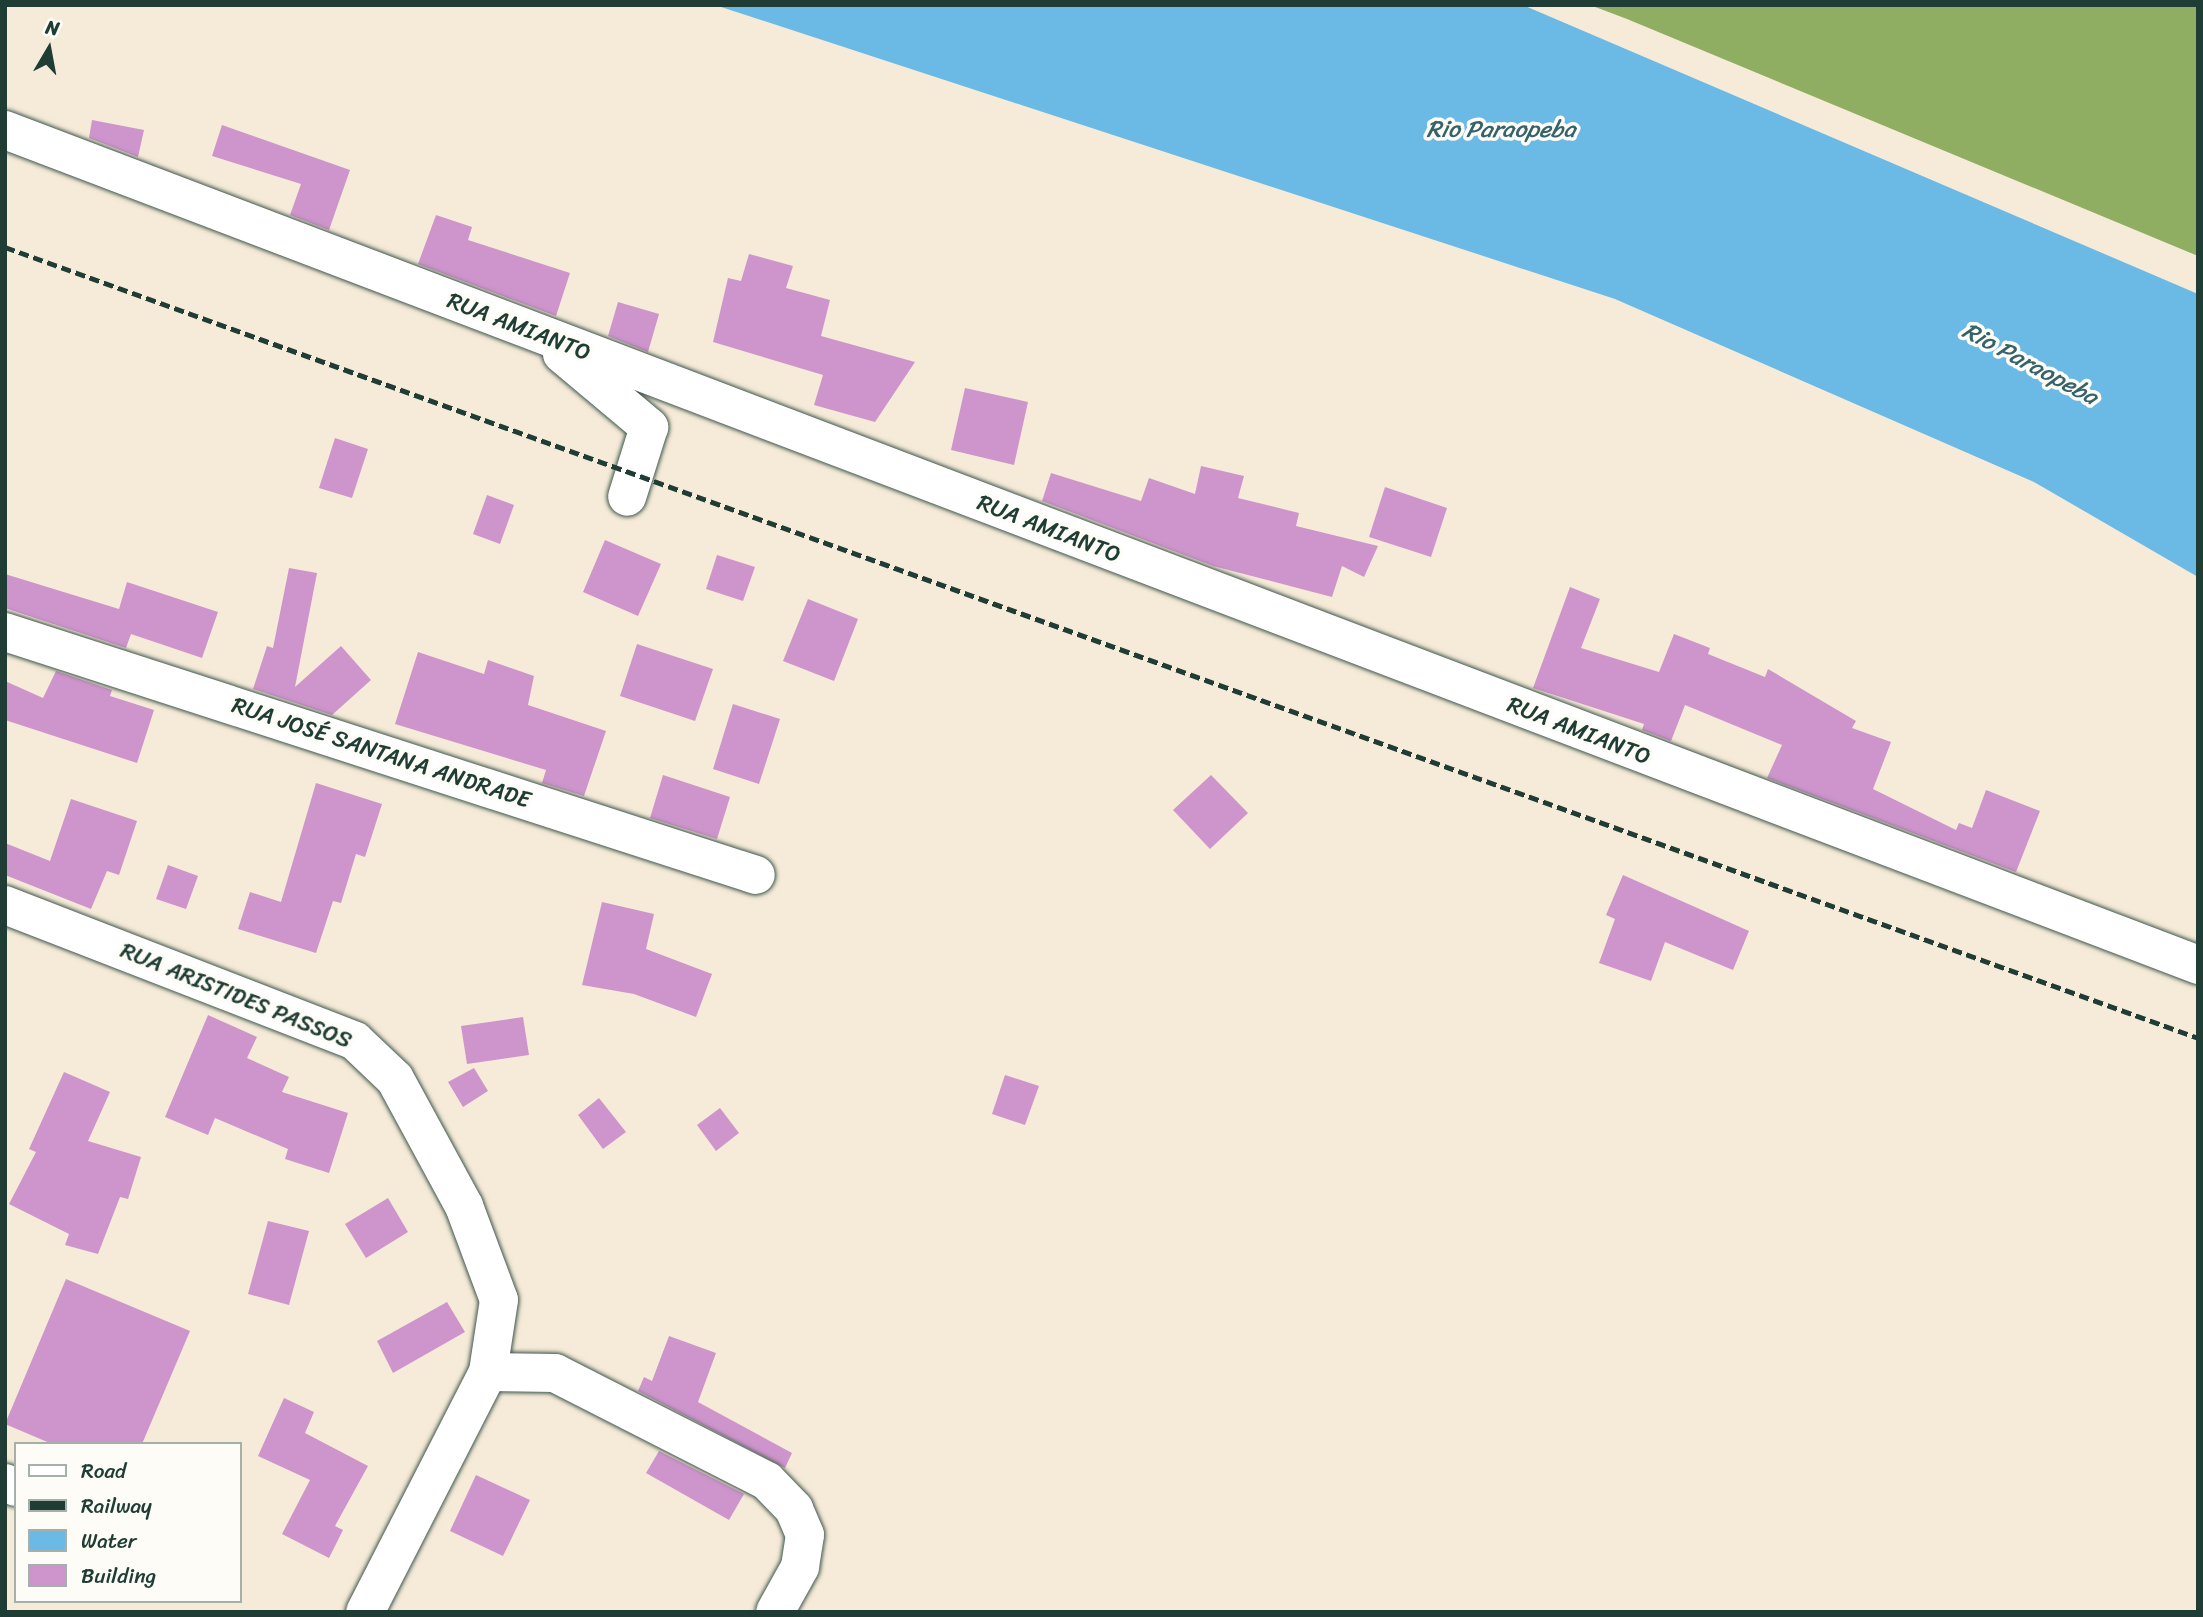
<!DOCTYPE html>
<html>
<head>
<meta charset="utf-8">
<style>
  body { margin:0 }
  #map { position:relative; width:2203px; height:1617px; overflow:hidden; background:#f6ebd8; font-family:Sriracha,sans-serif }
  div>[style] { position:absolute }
  .forest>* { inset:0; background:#8fae61 }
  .water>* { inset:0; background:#6abae5 }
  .building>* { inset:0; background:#ce95cc }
  .roads { filter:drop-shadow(0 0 2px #3f574d) drop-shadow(0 0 2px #3f574d) }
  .minor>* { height:38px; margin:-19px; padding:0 19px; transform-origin:19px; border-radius:19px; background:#fff }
  .rail>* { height:5px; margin-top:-2.5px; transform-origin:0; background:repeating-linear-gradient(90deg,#1f3d34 0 10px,transparent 0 15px) }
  span { translate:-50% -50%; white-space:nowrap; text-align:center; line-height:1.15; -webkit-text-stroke:7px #fdfcf7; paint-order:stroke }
  .street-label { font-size:23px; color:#1f3d34 }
  .water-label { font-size:24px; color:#366269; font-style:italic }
  .frame { position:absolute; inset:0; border:7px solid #1f3d34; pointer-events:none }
  .legend { position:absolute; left:14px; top:1442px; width:228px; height:161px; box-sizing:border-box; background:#fdfcf7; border:2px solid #a4b0a9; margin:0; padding:9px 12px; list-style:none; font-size:21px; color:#1f3d34 }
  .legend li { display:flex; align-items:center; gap:14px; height:35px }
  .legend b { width:35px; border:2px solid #a4b0a9 }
  .north { position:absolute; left:14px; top:14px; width:70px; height:70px; -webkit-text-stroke:5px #fdfcf7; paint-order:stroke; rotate:10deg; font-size:19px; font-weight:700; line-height:28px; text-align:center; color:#1f3d34 }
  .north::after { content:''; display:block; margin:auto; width:24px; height:32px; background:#1f3d34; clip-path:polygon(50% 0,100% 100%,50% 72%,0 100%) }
</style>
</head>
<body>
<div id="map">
  <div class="forest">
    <i style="clip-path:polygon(1590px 5px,2198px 5px,2198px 256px,1627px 19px)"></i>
  </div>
  <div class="water">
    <i style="clip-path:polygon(715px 5px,1523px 5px,2198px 294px,2198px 577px,2034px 482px,1615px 299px)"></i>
  </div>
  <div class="building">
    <i style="clip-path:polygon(92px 120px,144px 130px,138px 157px,89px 138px)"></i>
    <i style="clip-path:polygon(222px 125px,350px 170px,329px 230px,290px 215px,301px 184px,212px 156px)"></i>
    <i style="clip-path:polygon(436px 215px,472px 227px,468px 240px,570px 273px,556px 316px,418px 264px)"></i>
    <i style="clip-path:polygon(749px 254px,793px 266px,786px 288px,830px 300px,821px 336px,915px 362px,875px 422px,814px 405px,823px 375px,713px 342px,728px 278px,741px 281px)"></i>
    <i style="clip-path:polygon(618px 302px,659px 314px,648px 352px,608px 336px)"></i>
    <i style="clip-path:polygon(965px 388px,1028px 402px,1014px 465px,951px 450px)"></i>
    <i style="clip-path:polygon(335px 438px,368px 449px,352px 498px,319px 488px)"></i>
    <i style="clip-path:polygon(1201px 466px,1244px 476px,1238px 498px,1299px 513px,1296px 526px,1378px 546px,1364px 577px,1342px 566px,1332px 597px,1213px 566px,1042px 501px,1051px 473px,1141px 501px,1149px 478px,1195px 494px)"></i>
    <i style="clip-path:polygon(1385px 487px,1447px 508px,1431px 557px,1369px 537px)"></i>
    <i style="clip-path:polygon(487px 495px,514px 505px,500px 544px,473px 534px)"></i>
    <i style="clip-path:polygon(605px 540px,661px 564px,638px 616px,583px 592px)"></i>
    <i style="clip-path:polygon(717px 555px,755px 567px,743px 601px,706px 589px)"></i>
    <i style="clip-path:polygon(289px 568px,317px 573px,295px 687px,341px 646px,371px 680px,332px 715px,253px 689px,267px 646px,273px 648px)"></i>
    <i style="clip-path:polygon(5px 574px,119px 609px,127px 582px,218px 612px,202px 658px,131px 634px,126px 648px,5px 608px)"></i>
    <i style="clip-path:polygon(1570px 587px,1600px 599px,1581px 648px,1659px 672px,1674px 634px,1710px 648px,1708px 654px,1765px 677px,1768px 669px,1856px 721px,1852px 728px,1891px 742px,1873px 789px,1956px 830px,1959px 823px,1972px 828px,1986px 790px,2040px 811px,2016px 872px,1767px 778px,1782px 745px,1685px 705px,1671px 741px,1642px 730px,1644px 724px,1533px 688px)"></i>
    <i style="clip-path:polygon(808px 599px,858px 619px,834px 681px,783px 661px)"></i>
    <i style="clip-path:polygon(637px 644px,713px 669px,695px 721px,620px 696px)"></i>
    <i style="clip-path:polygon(418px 652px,484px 674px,488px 660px,534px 676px,528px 705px,606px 731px,584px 796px,542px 783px,546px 770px,395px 724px)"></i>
    <i style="clip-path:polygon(56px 671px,112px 690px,110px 696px,154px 710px,137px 763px,5px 720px,5px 681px,43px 698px)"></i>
    <i style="clip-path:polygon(733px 704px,780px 719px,759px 784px,713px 769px)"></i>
    <i style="clip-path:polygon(663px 775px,730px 797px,717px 839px,650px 818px)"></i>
    <i style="clip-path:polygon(1211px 775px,1248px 813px,1210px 849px,1173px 810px)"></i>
    <i style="clip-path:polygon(316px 783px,382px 804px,365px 857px,356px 854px,341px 903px,333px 901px,316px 953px,238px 929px,250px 892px,281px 902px)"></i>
    <i style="clip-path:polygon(71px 799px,137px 821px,119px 875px,107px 871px,91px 909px,5px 875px,5px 843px,50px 861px)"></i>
    <i style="clip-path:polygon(168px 865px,198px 876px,186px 909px,156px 899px)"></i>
    <i style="clip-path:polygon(1623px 875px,1749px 931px,1733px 970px,1665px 942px,1651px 981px,1599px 963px,1615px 919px,1606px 915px)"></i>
    <i style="clip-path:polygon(602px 902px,654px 914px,646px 949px,712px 974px,696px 1017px,634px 994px,582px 985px)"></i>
    <i style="clip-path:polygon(208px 1015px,257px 1037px,247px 1058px,289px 1077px,282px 1092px,348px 1113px,329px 1173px,285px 1159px,288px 1149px,215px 1118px,208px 1135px,165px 1117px)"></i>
    <i style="clip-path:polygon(523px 1017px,529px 1055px,467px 1064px,461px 1026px)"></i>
    <i style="clip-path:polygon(474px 1068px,488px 1091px,463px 1107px,448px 1082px)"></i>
    <i style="clip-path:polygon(64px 1072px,110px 1092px,88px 1141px,141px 1157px,128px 1199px,120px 1197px,98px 1254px,65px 1245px,69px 1234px,9px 1204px,36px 1152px,29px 1149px)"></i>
    <i style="clip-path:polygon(1005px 1075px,1039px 1086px,1025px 1125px,992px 1114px)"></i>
    <i style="clip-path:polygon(599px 1098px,626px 1132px,603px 1149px,578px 1115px)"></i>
    <i style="clip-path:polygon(720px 1108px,739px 1133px,716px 1151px,697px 1125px)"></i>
    <i style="clip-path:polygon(388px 1198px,408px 1232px,366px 1258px,345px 1224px)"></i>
    <i style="clip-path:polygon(268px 1221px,309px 1231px,289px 1305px,248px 1294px)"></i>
    <i style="clip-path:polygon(66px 1279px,190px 1331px,142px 1444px,52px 1444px,5px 1424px)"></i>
    <i style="clip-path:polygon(447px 1302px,465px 1332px,393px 1373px,377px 1341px)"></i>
    <i style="clip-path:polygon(669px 1336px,716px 1353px,698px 1402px,792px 1453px,785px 1468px,638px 1391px,644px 1377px,652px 1381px)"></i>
    <i style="clip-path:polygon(284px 1398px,314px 1412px,305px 1433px,368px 1466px,335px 1526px,343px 1530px,329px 1558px,282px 1534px,310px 1480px,258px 1456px)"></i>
    <i style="clip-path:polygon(659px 1451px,744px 1494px,729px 1520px,646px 1473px)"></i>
    <i style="clip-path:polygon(476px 1475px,530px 1500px,503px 1556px,450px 1531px)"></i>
  </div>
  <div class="roads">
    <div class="minor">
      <i style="left:5px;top:130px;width:2347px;rotate:20.84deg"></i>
      <i style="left:562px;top:354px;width:114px;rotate:40deg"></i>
      <i style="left:649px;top:427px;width:73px;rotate:107.4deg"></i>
      <i style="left:5px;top:632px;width:789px;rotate:17.93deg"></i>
      <i style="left:5px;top:905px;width:375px;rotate:21.2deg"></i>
      <i style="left:355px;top:1041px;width:55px;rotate:43.5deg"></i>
      <i style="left:395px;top:1079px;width:145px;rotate:61.5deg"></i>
      <i style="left:464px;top:1206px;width:100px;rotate:69.6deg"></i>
      <i style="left:499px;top:1300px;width:73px;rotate:98.7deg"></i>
      <i style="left:488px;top:1372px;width:270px;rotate:117.1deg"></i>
      <i style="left:488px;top:1372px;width:67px;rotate:0.9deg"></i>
      <i style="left:555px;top:1373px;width:238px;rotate:27deg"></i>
      <i style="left:767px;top:1481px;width:39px;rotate:46deg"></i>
      <i style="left:794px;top:1509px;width:28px;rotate:67deg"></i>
      <i style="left:805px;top:1535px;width:32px;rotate:99deg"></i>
      <i style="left:800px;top:1567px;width:51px;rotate:119.1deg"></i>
      <i style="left:5px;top:1483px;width:12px;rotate:20deg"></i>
    </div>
  </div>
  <div class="rail">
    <i style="left:5px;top:247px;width:2331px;rotate:19.83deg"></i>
  </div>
  <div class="street-label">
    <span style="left:519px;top:327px;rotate:21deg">RUA AMIANTO</span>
    <span style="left:1049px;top:529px;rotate:21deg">RUA AMIANTO</span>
    <span style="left:1579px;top:731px;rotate:21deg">RUA AMIANTO</span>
    <span style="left:381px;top:753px;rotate:18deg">RUA JOSÉ SANTANA ANDRADE</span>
    <span style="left:236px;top:996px;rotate:22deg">RUA ARISTIDES PASSOS</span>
  </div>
  <div class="water-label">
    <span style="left:1501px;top:130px">Rio Paraopeba</span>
    <span style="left:2030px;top:364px;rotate:28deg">Rio Paraopeba</span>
  </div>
  <div class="frame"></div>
  <ul class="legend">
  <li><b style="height:9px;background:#fff"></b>Road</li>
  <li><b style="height:9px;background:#1f3d34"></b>Railway</li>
  <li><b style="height:19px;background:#6abae5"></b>Water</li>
  <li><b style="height:19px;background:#ce95cc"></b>Building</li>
  </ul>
  <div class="north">N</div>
</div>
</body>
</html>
